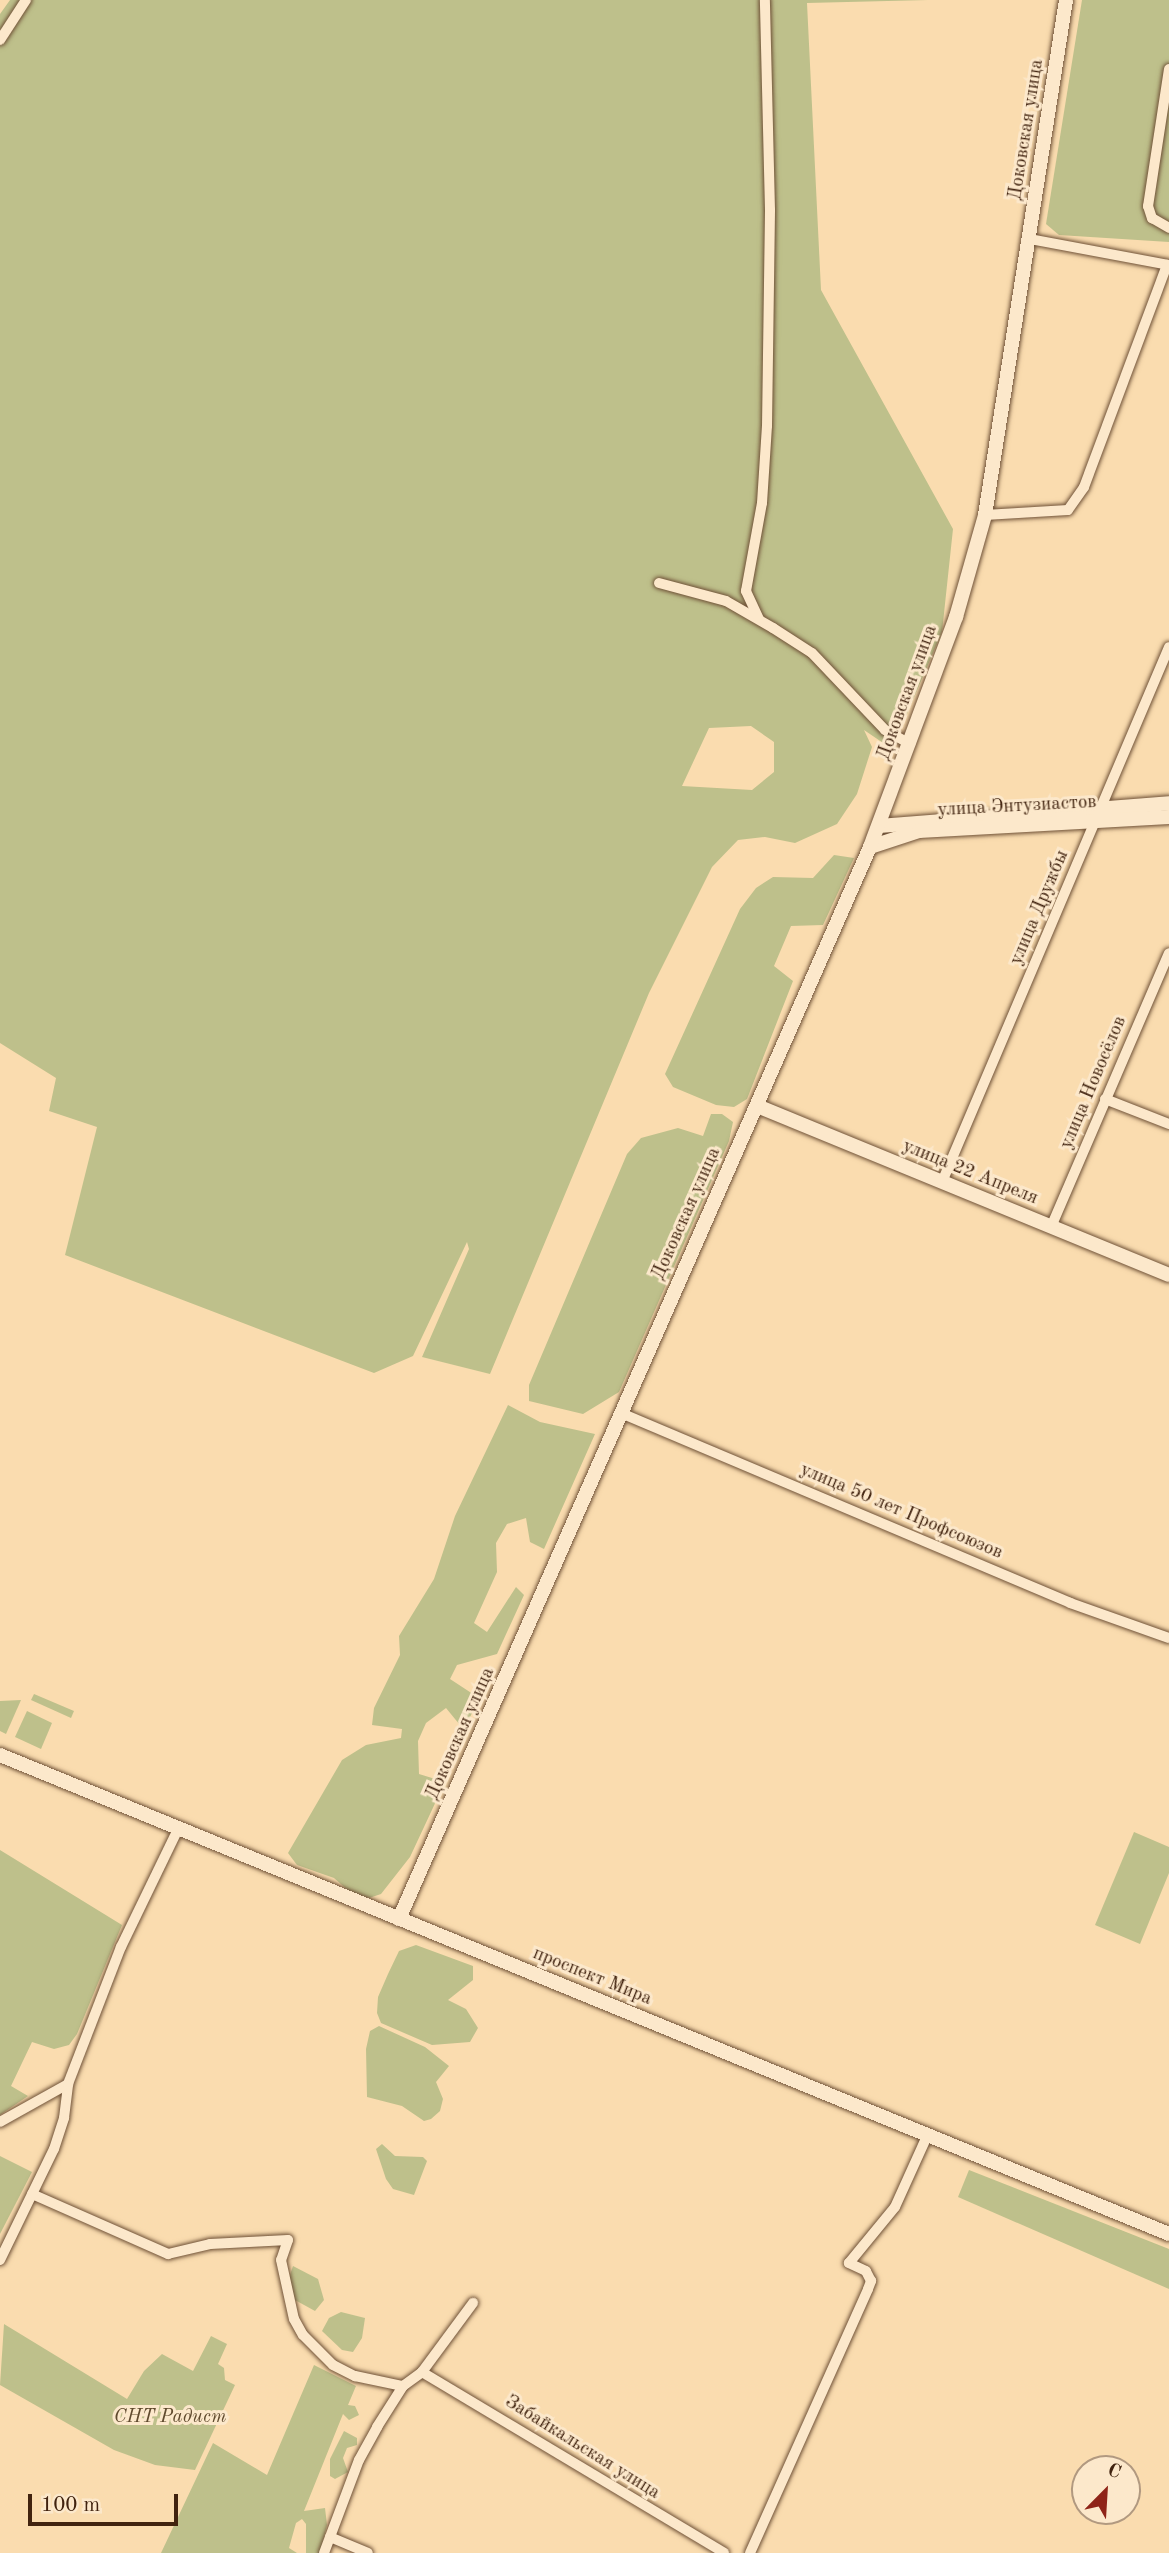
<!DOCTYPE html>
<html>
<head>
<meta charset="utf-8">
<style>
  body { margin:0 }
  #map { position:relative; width:1169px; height:2553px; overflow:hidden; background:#fadcaf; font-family:"Old Standard TT",serif }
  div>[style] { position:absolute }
  .green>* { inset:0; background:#bec08b }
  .roads { filter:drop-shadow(0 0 2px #6f5137) drop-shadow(0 0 2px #6f5137) }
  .street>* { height:10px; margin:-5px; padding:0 5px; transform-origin:5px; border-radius:5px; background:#fce8cb }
  .secondary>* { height:14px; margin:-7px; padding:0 7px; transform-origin:7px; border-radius:7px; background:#fce8cb }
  span { translate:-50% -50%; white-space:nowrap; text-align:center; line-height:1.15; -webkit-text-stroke:6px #fce8cb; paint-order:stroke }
  .street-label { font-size:19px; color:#41230f }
  .park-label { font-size:19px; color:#604a2e; font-style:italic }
  .north { position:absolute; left:1071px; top:2455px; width:70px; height:70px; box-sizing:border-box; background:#fce8cb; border:2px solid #b19980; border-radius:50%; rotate:24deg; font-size:19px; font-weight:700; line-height:28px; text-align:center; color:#41230f }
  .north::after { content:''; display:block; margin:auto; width:24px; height:32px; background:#8f2418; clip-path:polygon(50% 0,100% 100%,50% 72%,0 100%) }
  .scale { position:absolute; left:28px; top:2494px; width:150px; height:32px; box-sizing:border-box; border:4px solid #41230f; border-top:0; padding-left:9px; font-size:21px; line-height:24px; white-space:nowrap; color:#41230f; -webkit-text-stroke:5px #fce8cb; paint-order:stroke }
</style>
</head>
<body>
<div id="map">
  <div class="green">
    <i style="clip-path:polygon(evenodd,10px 0,928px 0,807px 3px,821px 290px,953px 529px,942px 632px,892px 749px,864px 730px,872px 747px,857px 794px,837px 824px,795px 843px,765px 837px,738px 840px,712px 867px,649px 993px,490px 1374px,422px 1357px,469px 1249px,467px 1242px,413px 1356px,374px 1373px,65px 1255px,97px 1127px,49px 1111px,56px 1078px,0 1043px,0 14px,10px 0,751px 726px,774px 742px,774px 772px,752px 790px,682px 786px,709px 728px,751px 726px)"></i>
    <i style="clip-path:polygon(1082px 0,1169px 0,1169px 242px,1059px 235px,1046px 224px)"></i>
    <i style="clip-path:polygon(834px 855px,854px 858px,823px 925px,791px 926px,774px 966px,793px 981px,747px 1099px,734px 1107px,716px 1105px,673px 1087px,665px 1074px,740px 909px,756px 888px,773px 877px,813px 878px)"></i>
    <i style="clip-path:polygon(711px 1114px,722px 1114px,733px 1122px,729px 1141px,619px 1392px,583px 1414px,529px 1401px,529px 1385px,627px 1154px,641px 1138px,678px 1128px,703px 1136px)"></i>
    <i style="clip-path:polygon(508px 1405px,540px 1422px,595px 1434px,544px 1549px,530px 1542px,526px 1518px,507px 1524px,496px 1543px,497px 1572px,474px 1623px,487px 1632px,516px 1587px,524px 1595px,497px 1654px,457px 1665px,450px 1679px,479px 1698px,464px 1730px,446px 1708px,426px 1723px,418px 1741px,419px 1774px,445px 1782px,410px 1857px,381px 1894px,369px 1898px,350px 1892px,334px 1878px,297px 1865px,288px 1853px,342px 1760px,366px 1745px,401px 1738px,402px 1729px,372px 1725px,374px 1708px,400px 1655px,399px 1636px,434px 1579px,455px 1516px)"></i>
    <i style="clip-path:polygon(34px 1694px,74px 1711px,71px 1718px,31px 1700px)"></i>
    <i style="clip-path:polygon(21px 1700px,6px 1734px,0 1731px,0 1701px)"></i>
    <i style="clip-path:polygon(27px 1711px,52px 1723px,41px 1749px,15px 1737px)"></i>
    <i style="clip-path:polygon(1134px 1832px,1169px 1847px,1169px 1873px,1140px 1944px,1095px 1925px)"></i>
    <i style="clip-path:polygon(0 1850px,122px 1925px,77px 2034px,69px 2045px,54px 2049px,32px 2042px,11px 2086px,28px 2096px,0 2115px)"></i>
    <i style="clip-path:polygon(416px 1945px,473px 1966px,473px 1980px,448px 2000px,466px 2009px,478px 2028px,470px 2042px,432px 2045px,381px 2023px,377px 2013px,378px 1997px,388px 1974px,399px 1951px)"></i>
    <i style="clip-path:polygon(379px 2026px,425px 2047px,449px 2066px,436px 2082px,443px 2099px,440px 2111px,431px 2119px,424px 2121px,402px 2106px,367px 2097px,366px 2049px,370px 2031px)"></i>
    <i style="clip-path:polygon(382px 2144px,395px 2156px,423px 2157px,427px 2161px,414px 2195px,393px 2189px,386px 2179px,376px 2149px)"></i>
    <i style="clip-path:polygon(0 2156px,32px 2172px,0 2234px)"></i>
    <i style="clip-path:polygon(969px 2170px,1169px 2249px,1169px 2289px,958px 2197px)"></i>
    <i style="clip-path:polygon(293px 2266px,318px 2279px,324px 2300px,315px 2311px,295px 2300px,289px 2278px)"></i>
    <i style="clip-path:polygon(341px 2312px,365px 2318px,362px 2338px,353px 2352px,342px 2350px,322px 2331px,329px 2318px)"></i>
    <i style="clip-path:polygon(4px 2324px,127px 2399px,144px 2371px,162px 2354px,193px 2371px,211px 2336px,227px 2344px,218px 2364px,224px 2368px,225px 2380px,235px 2385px,195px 2470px,155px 2465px,114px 2450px,0 2385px)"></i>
    <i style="clip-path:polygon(314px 2365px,356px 2386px,348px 2405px,355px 2406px,359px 2415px,349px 2420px,343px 2414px,304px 2511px,325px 2508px,327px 2525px,320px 2553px,306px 2553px,306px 2524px,302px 2519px,296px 2523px,289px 2548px,297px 2553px,161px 2553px,213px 2443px,267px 2475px)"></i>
    <i style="clip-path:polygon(344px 2431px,357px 2438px,357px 2445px,347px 2448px,343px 2458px,348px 2472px,335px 2479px,330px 2476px,330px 2459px)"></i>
  </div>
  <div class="roads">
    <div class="street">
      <i style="left:0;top:40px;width:48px;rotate:-57deg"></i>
      <i style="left:1169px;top:69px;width:139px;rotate:98.7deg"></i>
      <i style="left:1148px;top:206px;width:13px;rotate:72deg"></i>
      <i style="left:1152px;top:218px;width:20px;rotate:30deg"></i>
      <i style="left:1030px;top:239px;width:141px;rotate:10.6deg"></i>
      <i style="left:985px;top:515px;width:83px;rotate:-3.4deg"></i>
      <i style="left:1068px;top:510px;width:28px;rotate:-55deg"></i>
      <i style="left:1084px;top:487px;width:237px;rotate:-69.5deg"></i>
      <i style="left:659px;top:583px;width:69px;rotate:15deg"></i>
      <i style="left:726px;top:601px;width:54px;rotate:29.9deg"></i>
      <i style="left:773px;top:628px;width:46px;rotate:32.7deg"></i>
      <i style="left:812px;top:653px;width:106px;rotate:46.5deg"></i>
      <i style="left:885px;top:730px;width:29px;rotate:29deg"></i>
      <i style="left:759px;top:619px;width:31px;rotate:-115deg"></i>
      <i style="left:746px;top:591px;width:89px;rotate:-79.7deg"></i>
      <i style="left:762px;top:503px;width:77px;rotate:-86.3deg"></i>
      <i style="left:767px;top:426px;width:216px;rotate:-89.2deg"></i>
      <i style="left:770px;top:210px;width:210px;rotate:-91.4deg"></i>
      <i style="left:1105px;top:1099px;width:69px;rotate:21.3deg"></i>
      <i style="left:942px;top:1182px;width:581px;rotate:-67.01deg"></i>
      <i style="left:1051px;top:1227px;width:298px;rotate:-66.7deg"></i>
      <i style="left:621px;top:1413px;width:488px;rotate:22.9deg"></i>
      <i style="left:1070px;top:1603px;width:105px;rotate:19.5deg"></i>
      <i style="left:0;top:2122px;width:78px;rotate:-29.2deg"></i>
      <i style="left:32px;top:2194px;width:149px;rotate:23.8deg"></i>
      <i style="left:168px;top:2254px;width:43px;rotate:-13.4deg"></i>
      <i style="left:210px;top:2244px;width:78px;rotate:-2.9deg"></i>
      <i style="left:288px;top:2240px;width:21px;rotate:109deg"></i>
      <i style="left:281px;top:2260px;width:60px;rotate:77.6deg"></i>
      <i style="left:294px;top:2319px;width:18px;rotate:61deg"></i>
      <i style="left:303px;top:2335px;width:42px;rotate:45deg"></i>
      <i style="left:333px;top:2365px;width:25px;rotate:27deg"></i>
      <i style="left:355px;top:2376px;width:49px;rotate:11.8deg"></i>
      <i style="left:0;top:2260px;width:123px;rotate:-64.1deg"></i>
      <i style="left:54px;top:2149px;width:33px;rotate:-72deg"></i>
      <i style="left:64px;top:2118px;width:34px;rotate:-83deg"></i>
      <i style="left:68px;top:2084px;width:147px;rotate:-68.9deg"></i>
      <i style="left:121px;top:1947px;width:131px;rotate:-64.2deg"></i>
      <i style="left:422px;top:2372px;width:352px;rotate:30.9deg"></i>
      <i style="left:330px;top:2537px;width:41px;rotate:22.8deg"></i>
      <i style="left:324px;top:2553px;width:99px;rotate:-69.4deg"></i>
      <i style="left:359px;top:2460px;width:38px;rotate:-61deg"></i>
      <i style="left:377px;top:2427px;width:49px;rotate:-57.6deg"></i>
      <i style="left:403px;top:2386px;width:24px;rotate:-36deg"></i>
      <i style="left:422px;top:2372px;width:86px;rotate:-53.5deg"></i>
      <i style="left:750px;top:2553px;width:289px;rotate:-65.9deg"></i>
      <i style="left:868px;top:2289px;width:9px;rotate:-69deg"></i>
      <i style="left:871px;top:2281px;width:11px;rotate:-117deg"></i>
      <i style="left:866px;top:2271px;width:19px;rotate:-155deg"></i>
      <i style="left:849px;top:2263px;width:72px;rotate:-50.6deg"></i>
      <i style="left:895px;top:2207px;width:80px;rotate:-65.7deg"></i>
    </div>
    <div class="secondary">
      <i style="left:879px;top:826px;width:291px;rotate:-4.5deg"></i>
      <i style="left:870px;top:847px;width:52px;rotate:-18.1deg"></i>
      <i style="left:919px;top:831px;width:250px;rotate:-3.2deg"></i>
      <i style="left:757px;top:1106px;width:445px;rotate:22.3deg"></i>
      <i style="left:0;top:1755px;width:1263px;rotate:22.28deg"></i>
      <i style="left:399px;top:1919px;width:1171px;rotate:-66.28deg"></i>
      <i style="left:870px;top:847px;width:246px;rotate:-69.5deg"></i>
      <i style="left:956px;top:617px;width:106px;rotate:-74.1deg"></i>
      <i style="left:985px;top:515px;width:521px;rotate:-81.06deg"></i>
    </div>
  </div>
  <div class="street-label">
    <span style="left:1027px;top:130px;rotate:-81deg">Доковская улица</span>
    <span style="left:908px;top:693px;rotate:-70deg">Доковская улица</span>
    <span style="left:1017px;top:807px;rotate:-3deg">улица Энтузиастов</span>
    <span style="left:1040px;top:908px;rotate:-67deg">улица Дружбы</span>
    <span style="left:1094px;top:1083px;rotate:-67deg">улица Новосёлов</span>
    <span style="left:970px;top:1173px;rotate:22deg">улица 22 Апреля</span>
    <span style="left:687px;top:1214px;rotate:-66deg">Доковская улица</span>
    <span style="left:901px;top:1512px;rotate:23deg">улица 50 лет Профсоюзов</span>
    <span style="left:461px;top:1734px;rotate:-66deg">Доковская улица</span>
    <span style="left:592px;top:1977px;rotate:22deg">проспект Мира</span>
    <span style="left:582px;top:2448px;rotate:32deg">Забайкальская улица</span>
  </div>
  <div class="park-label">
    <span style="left:170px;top:2418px">СНТ Радист</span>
  </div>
  <div class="north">С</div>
  <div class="scale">100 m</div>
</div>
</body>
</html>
